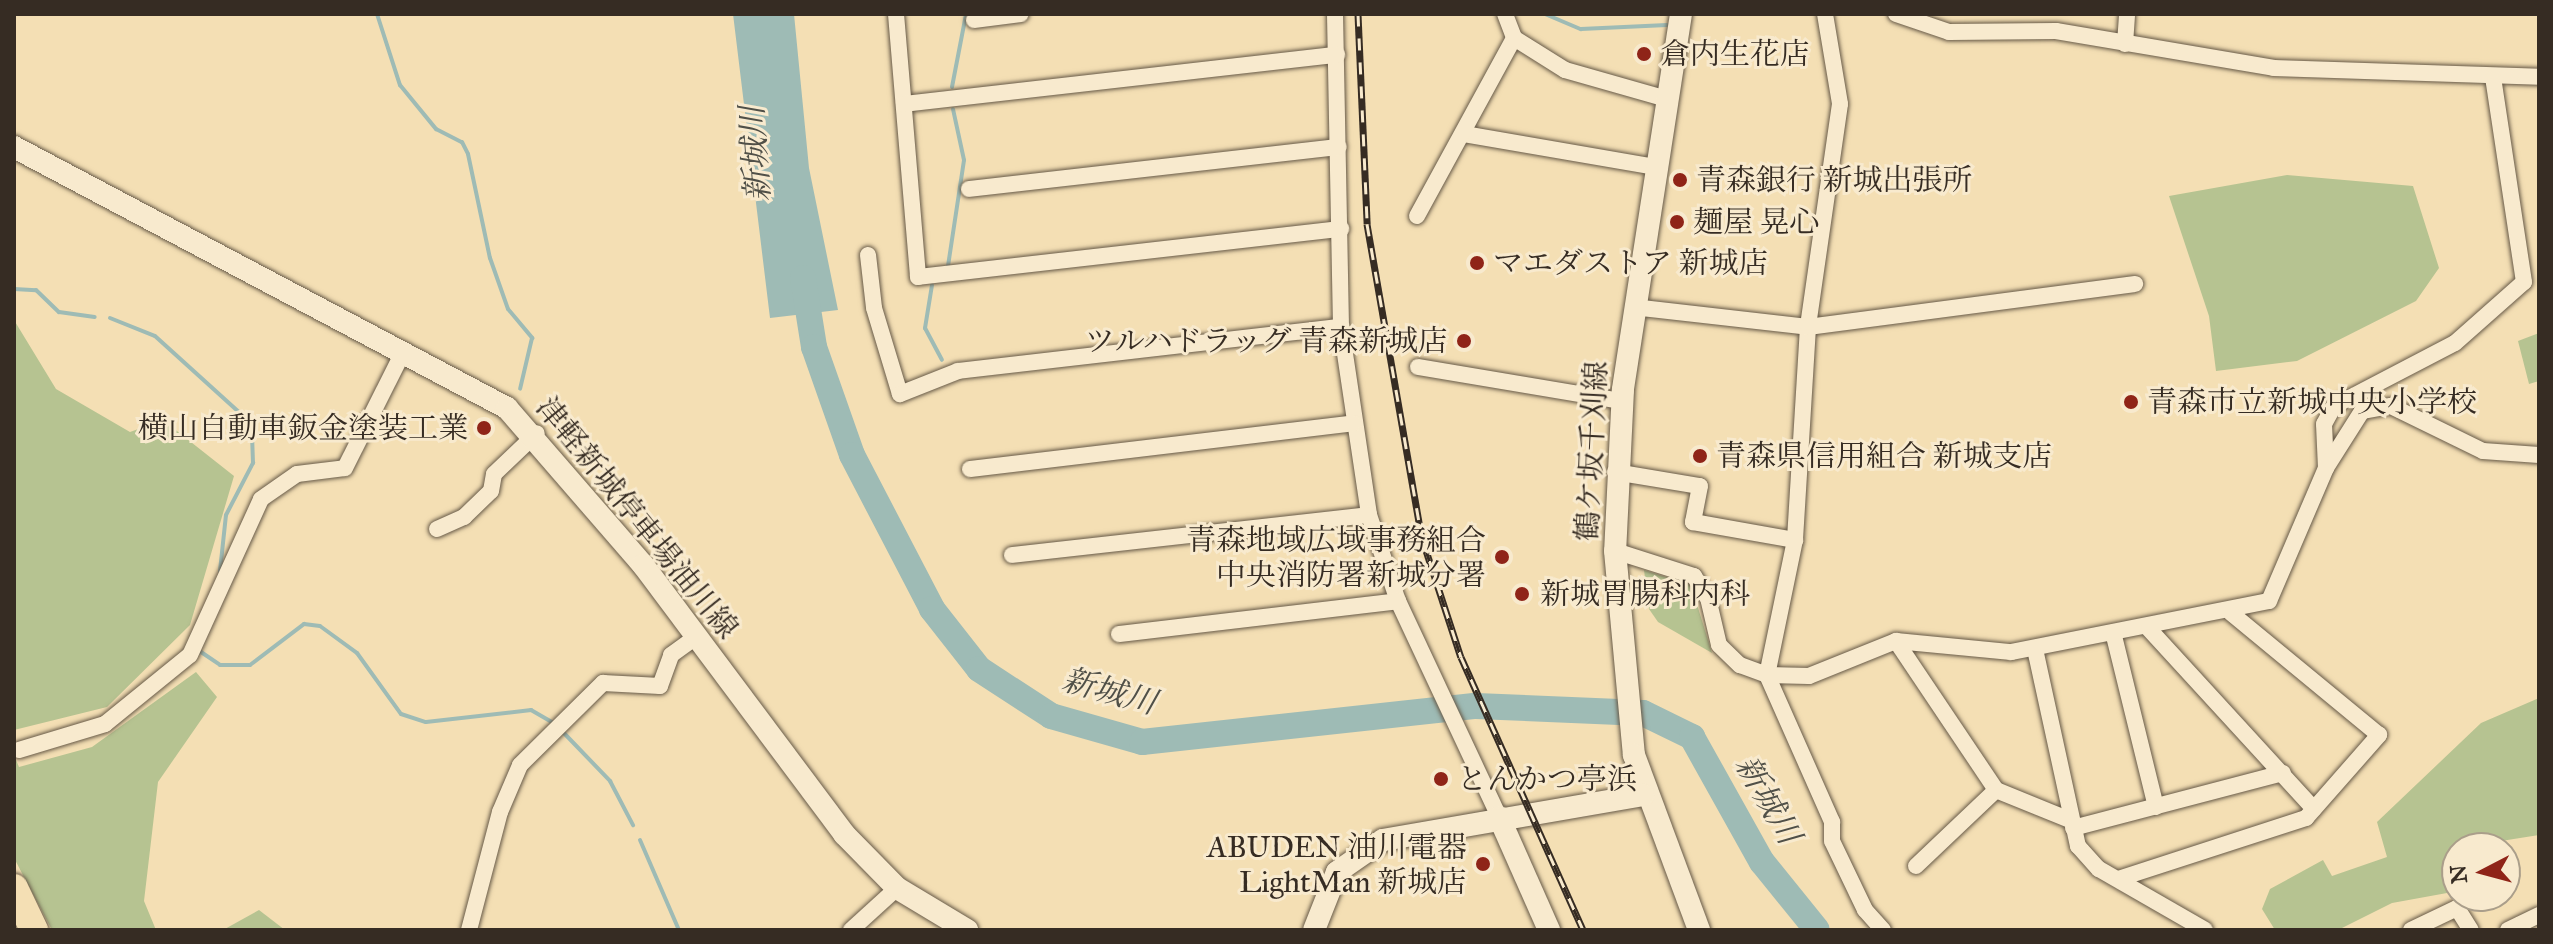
<!DOCTYPE html>
<html>
<head>
<meta charset="utf-8">
<style>
  body { margin:0 }
  #map { position:relative; width:2553px; height:944px; overflow:hidden; background:#f4dfb4; font-family:"IM FELL Great Primer","Noto Serif JP",serif }
  div>[style] { position:absolute }
  .green>* { inset:0; background:#b6c391 }
  .water>* { inset:0; background:#9ebbb5 }
  .stream>* { height:4px; margin:-2px; padding:0 2px; transform-origin:2px; border-radius:2px; background:#9ebbb5 }
  .river>* { height:26px; margin:-13px; padding:0 13px; transform-origin:13px; border-radius:13px; background:#9ebbb5 }
  .roads { filter:drop-shadow(0 0 2px #665947) drop-shadow(0 0 2px #665947) }
  .street>* { height:16px; margin:-8px; padding:0 8px; transform-origin:8px; border-radius:8px; background:#f8eace }
  .secondary>* { height:22px; margin:-11px; padding:0 11px; transform-origin:11px; border-radius:11px; background:#f8eace }
  .highway>* { height:28px; margin:-14px; padding:0 14px; transform-origin:14px; border-radius:14px; background:#f4dfb4 }
  .rail>* { height:7px; margin-top:-3.5px; transform-origin:0; background:repeating-linear-gradient(90deg,#f8eace 0 12px,#362c23 0 24px); box-sizing:border-box; border-block:2px solid #362c23 }
  .dots>* { width:22px; height:22px; translate:-50% -50%; box-sizing:border-box; border:4px solid #f8eace; border-radius:50% }
  span { translate:-50% -50%; white-space:nowrap; text-align:center; line-height:1.15; -webkit-text-stroke:6px #f8eace; paint-order:stroke }
  .poi-label { font-size:30px; color:#362c23 }
  .left { translate:0 -50%; text-align:left }
  .right { translate:-100% -50%; text-align:right }
  .street-label { font-size:30px; color:#362c23 }
  .water-label { font-size:32px; color:#505048; font-style:italic }
  .frame { position:absolute; inset:0; border:16px solid #362c23; pointer-events:none }
  .north { position:absolute; left:2441px; top:832px; width:80px; height:80px; box-sizing:border-box; background:#f8eace; border:2px solid #aa9e8a; border-radius:50%; rotate:264deg; font-size:22px; font-weight:700; line-height:32px; text-align:center; color:#362c23 }
  .north::after { content:''; display:block; margin:auto; width:28px; height:36px; background:#8f2418; clip-path:polygon(50% 0,100% 100%,50% 72%,0 100%) }
</style>
</head>
<body>
<div id="map">
  <div class="green">
    <i style="clip-path:polygon(2287px 175px,2413px 186px,2439px 268px,2416px 301px,2297px 361px,2216px 371px,2209px 316px,2169px 196px)"></i>
    <i style="clip-path:polygon(14px 320px,56px 389px,130px 432px,163px 420px,234px 476px,190px 625px,107px 707px,14px 730px)"></i>
    <i style="clip-path:polygon(2539px 333px,2539px 381px,2529px 384px,2518px 341px)"></i>
    <i style="clip-path:polygon(1644px 570px,1691px 585px,1712px 653px,1658px 622px,1649px 609px)"></i>
    <i style="clip-path:polygon(196px 672px,217px 697px,158px 782px,144px 901px,156px 930px,52px 930px,14px 858px,14px 755px,19px 767px,92px 747px)"></i>
    <i style="clip-path:polygon(2539px 698px,2539px 835px,2457px 848px,2447px 893px,2392px 903px,2338px 930px,2275px 930px,2262px 909px,2270px 889px,2323px 860px,2332px 876px,2387px 857px,2377px 822px,2481px 723px)"></i>
    <i style="clip-path:polygon(259px 910px,285px 930px,223px 930px)"></i>
  </div>
  <div class="water">
    <i style="clip-path:polygon(733px 14px,794px 14px,809px 168px,838px 310px,770px 318px)"></i>
  </div>
  <div class="stream">
    <i style="left:377px;top:14px;width:75px;rotate:72.1deg"></i>
    <i style="left:400px;top:85px;width:57px;rotate:50.7deg"></i>
    <i style="left:436px;top:129px;width:29px;rotate:27deg"></i>
    <i style="left:462px;top:142px;width:13px;rotate:63deg"></i>
    <i style="left:468px;top:154px;width:106px;rotate:78.1deg"></i>
    <i style="left:490px;top:258px;width:54px;rotate:70.6deg"></i>
    <i style="left:508px;top:309px;width:38px;rotate:50deg"></i>
    <i style="left:532px;top:338px;width:52px;rotate:103.2deg"></i>
    <i style="left:1545px;top:14px;width:39px;rotate:23deg"></i>
    <i style="left:1581px;top:29px;width:86px;rotate:-2.7deg"></i>
    <i style="left:952px;top:87px;width:74px;rotate:-79.1deg"></i>
    <i style="left:948px;top:266px;width:107px;rotate:-81.4deg"></i>
    <i style="left:964px;top:160px;width:52px;rotate:-102.2deg"></i>
    <i style="left:932px;top:285px;width:44px;rotate:99.2deg"></i>
    <i style="left:925px;top:328px;width:36px;rotate:62deg"></i>
    <i style="left:14px;top:289px;width:22px;rotate:3deg"></i>
    <i style="left:36px;top:290px;width:32px;rotate:44deg"></i>
    <i style="left:59px;top:312px;width:36px;rotate:8deg"></i>
    <i style="left:110px;top:318px;width:48px;rotate:21.8deg"></i>
    <i style="left:155px;top:336px;width:118px;rotate:42.2deg"></i>
    <i style="left:220px;top:571px;width:56px;rotate:-83.9deg"></i>
    <i style="left:226px;top:515px;width:59px;rotate:-62.6deg"></i>
    <i style="left:253px;top:463px;width:38px;rotate:-92deg"></i>
    <i style="left:201px;top:652px;width:23px;rotate:34deg"></i>
    <i style="left:220px;top:665px;width:30px"></i>
    <i style="left:250px;top:665px;width:68px;rotate:-37.2deg"></i>
    <i style="left:304px;top:624px;width:16px;rotate:7deg"></i>
    <i style="left:320px;top:626px;width:46px;rotate:36.1deg"></i>
    <i style="left:357px;top:653px;width:75px;rotate:54.2deg"></i>
    <i style="left:401px;top:714px;width:26px;rotate:18deg"></i>
    <i style="left:426px;top:722px;width:106px;rotate:-6.5deg"></i>
    <i style="left:531px;top:710px;width:24px;rotate:30deg"></i>
    <i style="left:561px;top:730px;width:71px;rotate:46.1deg"></i>
    <i style="left:610px;top:781px;width:50px;rotate:62.4deg"></i>
    <i style="left:640px;top:840px;width:98px;rotate:66.6deg"></i>
  </div>
  <div class="river">
    <i style="left:803px;top:278px;width:70px;rotate:80.9deg"></i>
    <i style="left:814px;top:347px;width:114px;rotate:70.6deg"></i>
    <i style="left:852px;top:455px;width:174px;rotate:62.5deg"></i>
    <i style="left:932px;top:609px;width:76px;rotate:51.9deg"></i>
    <i style="left:979px;top:669px;width:86px;rotate:33.1deg"></i>
    <i style="left:1051px;top:716px;width:95px;rotate:15.9deg"></i>
    <i style="left:1142px;top:742px;width:336px;rotate:-6.2deg"></i>
    <i style="left:1476px;top:706px;width:167px;rotate:2.4deg"></i>
    <i style="left:1643px;top:713px;width:55px;rotate:26.1deg"></i>
    <i style="left:1692px;top:737px;width:143px;rotate:60.8deg"></i>
    <i style="left:1762px;top:862px;width:87px;rotate:51deg"></i>
  </div>
  <div class="roads">
    <div class="street">
      <i style="left:896px;top:14px;width:264px;rotate:85.2deg"></i>
      <i style="left:918px;top:277px;width:426px;rotate:-6.5deg"></i>
      <i style="left:1335px;top:14px;width:313px;rotate:88.9deg"></i>
      <i style="left:1341px;top:327px;width:190px;rotate:81.5deg"></i>
      <i style="left:1369px;top:515px;width:91px;rotate:71.4deg"></i>
      <i style="left:1398px;top:601px;width:238px;rotate:64.9deg"></i>
      <i style="left:1505px;top:14px;width:26px;rotate:69deg"></i>
      <i style="left:1514px;top:38px;width:60px;rotate:32.1deg"></i>
      <i style="left:1565px;top:70px;width:106px;rotate:15.9deg"></i>
      <i style="left:1825px;top:14px;width:91px;rotate:80.5deg"></i>
      <i style="left:1840px;top:104px;width:225px;rotate:98.2deg"></i>
      <i style="left:1808px;top:327px;width:213px;rotate:93.5deg"></i>
      <i style="left:1795px;top:540px;width:138px;rotate:101.7deg"></i>
      <i style="left:1767px;top:675px;width:161px;rotate:66.1deg"></i>
      <i style="left:1832px;top:822px;width:19px;rotate:90deg"></i>
      <i style="left:1832px;top:841px;width:76px;rotate:64.4deg"></i>
      <i style="left:1865px;top:910px;width:27px;rotate:48deg"></i>
      <i style="left:1896px;top:14px;width:56px;rotate:18.8deg"></i>
      <i style="left:1949px;top:32px;width:107px;rotate:-0.5deg"></i>
      <i style="left:2056px;top:31px;width:221px;rotate:9.6deg"></i>
      <i style="left:2274px;top:68px;width:265px;rotate:1.9deg"></i>
      <i style="left:974px;top:20px;width:47px;rotate:-7.3deg"></i>
      <i style="left:2125px;top:44px;width:30px;rotate:-86deg"></i>
      <i style="left:904px;top:104px;width:436px;rotate:-6.5deg"></i>
      <i style="left:1464px;top:134px;width:195px;rotate:9.8deg"></i>
      <i style="left:969px;top:189px;width:372px;rotate:-6.5deg"></i>
      <i style="left:1417px;top:216px;width:203px;rotate:-61.4deg"></i>
      <i style="left:868px;top:255px;width:53px;rotate:83.5deg"></i>
      <i style="left:874px;top:308px;width:90px;rotate:73.2deg"></i>
      <i style="left:900px;top:394px;width:62px;rotate:-21.6deg"></i>
      <i style="left:958px;top:371px;width:386px;rotate:-6.6deg"></i>
      <i style="left:1633px;top:307px;width:176px;rotate:6.5deg"></i>
      <i style="left:1808px;top:327px;width:330px;rotate:-7.5deg"></i>
      <i style="left:1418px;top:367px;width:206px;rotate:9.5deg"></i>
      <i style="left:2326px;top:468px;width:44px;rotate:-92.6deg"></i>
      <i style="left:2324px;top:424px;width:21px;rotate:-61deg"></i>
      <i style="left:2334px;top:406px;width:136px;rotate:-27.5deg"></i>
      <i style="left:2455px;top:343px;width:92px;rotate:-41.5deg"></i>
      <i style="left:2524px;top:282px;width:207px;rotate:-98.6deg"></i>
      <i style="left:970px;top:469px;width:386px;rotate:-6.8deg"></i>
      <i style="left:1615px;top:472px;width:86px;rotate:9.4deg"></i>
      <i style="left:1700px;top:486px;width:37px;rotate:101deg"></i>
      <i style="left:1693px;top:522px;width:104px;rotate:10deg"></i>
      <i style="left:437px;top:529px;width:30px;rotate:-24deg"></i>
      <i style="left:464px;top:517px;width:37px;rotate:-44deg"></i>
      <i style="left:491px;top:491px;width:17px;rotate:-80deg"></i>
      <i style="left:494px;top:474px;width:59px;rotate:-43.6deg"></i>
      <i style="left:1615px;top:551px;width:83px;rotate:17.6deg"></i>
      <i style="left:1694px;top:576px;width:26px;rotate:58deg"></i>
      <i style="left:1708px;top:598px;width:48px;rotate:76.8deg"></i>
      <i style="left:1719px;top:645px;width:29px;rotate:44deg"></i>
      <i style="left:1740px;top:665px;width:29px;rotate:20deg"></i>
      <i style="left:1767px;top:675px;width:42px;rotate:1.4deg"></i>
      <i style="left:1809px;top:676px;width:94px;rotate:-21.9deg"></i>
      <i style="left:1896px;top:641px;width:116px;rotate:5.5deg"></i>
      <i style="left:2011px;top:652px;width:263px;rotate:-11.2deg"></i>
      <i style="left:2269px;top:601px;width:145px;rotate:-66.8deg"></i>
      <i style="left:2326px;top:468px;width:67px;rotate:-57.7deg"></i>
      <i style="left:2362px;top:411px;width:29px;rotate:-10deg"></i>
      <i style="left:2391px;top:406px;width:102px;rotate:26.1deg"></i>
      <i style="left:2483px;top:451px;width:56px;rotate:4.1deg"></i>
      <i style="left:1012px;top:555px;width:359px;rotate:-6.4deg"></i>
      <i style="left:2149px;top:629px;width:244px;rotate:47.5deg"></i>
      <i style="left:1119px;top:634px;width:281px;rotate:-6.7deg"></i>
      <i style="left:2114px;top:636px;width:176px;rotate:76.2deg"></i>
      <i style="left:1896px;top:641px;width:179px;rotate:56.1deg"></i>
      <i style="left:1996px;top:790px;width:80px;rotate:22.1deg"></i>
      <i style="left:2035px;top:649px;width:202px;rotate:77.7deg"></i>
      <i style="left:2078px;top:846px;width:31px;rotate:48deg"></i>
      <i style="left:2099px;top:869px;width:122px;rotate:29.9deg"></i>
      <i style="left:19px;top:750px;width:90px;rotate:-16.8deg"></i>
      <i style="left:105px;top:724px;width:109px;rotate:-39.1deg"></i>
      <i style="left:190px;top:655px;width:171px;rotate:-65.5deg"></i>
      <i style="left:261px;top:499px;width:44px;rotate:-34.8deg"></i>
      <i style="left:297px;top:474px;width:48px;rotate:-7.1deg"></i>
      <i style="left:345px;top:468px;width:130px;rotate:-63.4deg"></i>
      <i style="left:2073px;top:828px;width:217px;rotate:-14.7deg"></i>
      <i style="left:1916px;top:866px;width:110px;rotate:-43.5deg"></i>
      <i style="left:2118px;top:879px;width:198px;rotate:-18deg"></i>
      <i style="left:2306px;top:818px;width:111px;rotate:-48.7deg"></i>
      <i style="left:2379px;top:735px;width:192px;rotate:-140.5deg"></i>
      <i style="left:469px;top:930px;width:122px;rotate:-75.3deg"></i>
      <i style="left:500px;top:812px;width:51px;rotate:-66.9deg"></i>
      <i style="left:520px;top:765px;width:117px;rotate:-44.7deg"></i>
      <i style="left:603px;top:683px;width:57px;rotate:3deg"></i>
      <i style="left:660px;top:686px;width:33px;rotate:-70deg"></i>
      <i style="left:671px;top:655px;width:32px;rotate:-36deg"></i>
      <i style="left:851px;top:930px;width:62px;rotate:-42.4deg"></i>
      <i style="left:2411px;top:930px;width:51px;rotate:-25.6deg"></i>
      <i style="left:2457px;top:908px;width:26px;rotate:58deg"></i>
      <i style="left:2508px;top:930px;width:34px;rotate:-26deg"></i>
    </div>
    <div class="secondary">
      <i style="left:1681px;top:14px;width:380px;rotate:98.8deg"></i>
      <i style="left:1623px;top:390px;width:161px;rotate:92.8deg"></i>
      <i style="left:1615px;top:551px;width:205px;rotate:84.7deg"></i>
      <i style="left:1634px;top:755px;width:187px;rotate:69.6deg"></i>
      <i style="left:14px;top:147px;width:558px;rotate:27.9deg"></i>
      <i style="left:507px;top:408px;width:208px;rotate:49.1deg"></i>
      <i style="left:643px;top:565px;width:336px;rotate:53.2deg"></i>
      <i style="left:844px;top:834px;width:76px;rotate:45.5deg"></i>
      <i style="left:897px;top:888px;width:82px;rotate:31deg"></i>
      <i style="left:1499px;top:817px;width:124px;rotate:66.1deg"></i>
      <i style="left:1314px;top:930px;width:62px;rotate:-68.4deg"></i>
      <i style="left:1337px;top:872px;width:56px;rotate:-34.8deg"></i>
      <i style="left:1383px;top:840px;width:264px;rotate:-9.8deg"></i>
    </div>
    <div class="highway">
      <i style="left:14px;top:888px;width:47px;rotate:64.5deg"></i>
    </div>
  </div>
  <div class="rail">
    <i style="left:1358px;top:14px;width:210px;rotate:87.5deg"></i>
    <i style="left:1367px;top:224px;width:319px;rotate:80.1deg"></i>
    <i style="left:1422px;top:538px;width:125px;rotate:71.9deg"></i>
    <i style="left:1461px;top:657px;width:299px;rotate:65.9deg"></i>
  </div>
  <div class="dots">
    <i style="left:1644px;top:54px;background:#8f2418"></i>
    <i style="left:1680px;top:180px;background:#8f2418"></i>
    <i style="left:1677px;top:222px;background:#8f2418"></i>
    <i style="left:1477px;top:263px;background:#8f2418"></i>
    <i style="left:1464px;top:341px;background:#8f2418"></i>
    <i style="left:2131px;top:402px;background:#8f2418"></i>
    <i style="left:484px;top:428px;background:#8f2418"></i>
    <i style="left:1700px;top:456px;background:#8f2418"></i>
    <i style="left:1502px;top:557px;background:#8f2418"></i>
    <i style="left:1522px;top:594px;background:#8f2418"></i>
    <i style="left:1441px;top:779px;background:#8f2418"></i>
    <i style="left:1483px;top:864px;background:#8f2418"></i>
  </div>
  <div class="poi-label">
    <span class="left" style="left:1660px;top:54px">倉内生花店</span>
    <span class="left" style="left:1696px;top:180px">青森銀行 新城出張所</span>
    <span class="left" style="left:1693px;top:222px">麺屋 晃心</span>
    <span class="left" style="left:1493px;top:263px">マエダストア 新城店</span>
    <span class="right" style="left:1448px;top:341px">ツルハドラッグ 青森新城店</span>
    <span class="left" style="left:2147px;top:402px">青森市立新城中央小学校</span>
    <span class="right" style="left:468px;top:428px">横山自動車鈑金塗装工業</span>
    <span class="left" style="left:1716px;top:456px">青森県信用組合 新城支店</span>
    <span class="right" style="left:1486px;top:557px">青森地域広域事務組合<br>中央消防署新城分署</span>
    <span class="left" style="left:1540px;top:594px">新城胃腸科内科</span>
    <span class="left" style="left:1457px;top:779px">とんかつ亭浜</span>
    <span class="right" style="left:1467px;top:864px">ABUDEN 油川電器<br>LightMan 新城店</span>
  </div>
  <div class="street-label">
    <span style="left:1592px;top:451px;rotate:-87deg">鶴ケ坂千刈線</span>
    <span style="left:637px;top:518px;rotate:51deg">津軽新城停車場油川線</span>
  </div>
  <div class="water-label">
    <span style="left:756px;top:154px;rotate:-94deg">新城川</span>
    <span style="left:1109px;top:692px;rotate:15deg">新城川</span>
    <span style="left:1767px;top:800px;rotate:60deg">新城川</span>
  </div>
  <div class="frame"></div>
  <div class="north">N</div>
</div>
</body>
</html>
